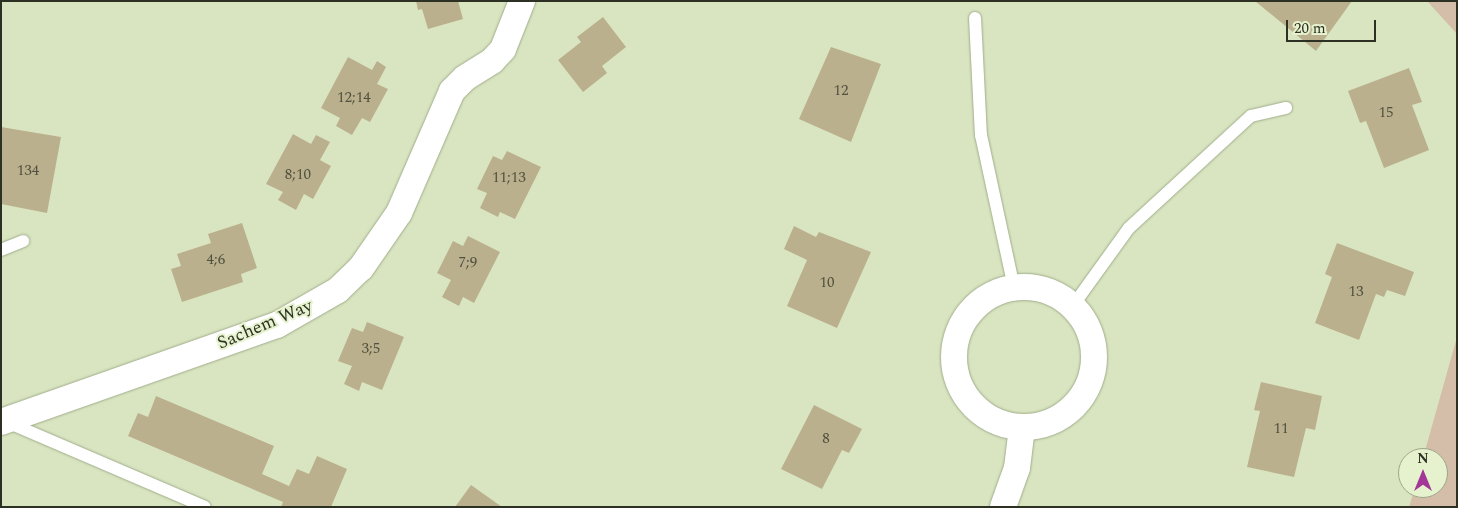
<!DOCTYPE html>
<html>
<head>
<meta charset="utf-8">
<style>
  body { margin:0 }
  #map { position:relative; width:1458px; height:508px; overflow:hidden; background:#d9e5c1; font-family:Spectral,serif }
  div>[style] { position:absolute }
  .green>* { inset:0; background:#d4bda9 }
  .building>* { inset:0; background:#bbb08d }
  .roads { filter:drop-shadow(0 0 1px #a1ad8b) drop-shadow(0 0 1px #a1ad8b) }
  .lane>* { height:12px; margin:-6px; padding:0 6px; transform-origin:6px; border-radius:6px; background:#fff }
  .street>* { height:26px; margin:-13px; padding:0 13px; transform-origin:13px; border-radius:13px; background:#fff }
  .street>.ring { margin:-13px; padding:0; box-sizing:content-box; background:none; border:26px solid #fff; border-radius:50% }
  span { translate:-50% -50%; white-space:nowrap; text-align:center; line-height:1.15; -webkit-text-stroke:4px #e6f2ce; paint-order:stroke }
  .number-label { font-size:15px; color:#50513e }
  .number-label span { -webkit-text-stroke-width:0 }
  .street-label { font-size:18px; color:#2c3123 }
  .frame { position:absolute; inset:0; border:2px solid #2c3123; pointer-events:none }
  .north { position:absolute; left:1398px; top:448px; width:50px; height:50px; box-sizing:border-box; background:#e6f2ce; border:1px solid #9ca58a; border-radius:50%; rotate:0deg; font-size:14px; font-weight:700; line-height:20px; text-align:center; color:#2c3123 }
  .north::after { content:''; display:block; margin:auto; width:18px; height:22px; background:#a33797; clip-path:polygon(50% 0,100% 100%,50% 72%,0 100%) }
  .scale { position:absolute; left:1286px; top:20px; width:90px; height:22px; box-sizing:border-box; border:2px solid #2c3123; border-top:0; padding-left:6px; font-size:15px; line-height:18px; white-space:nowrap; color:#2c3123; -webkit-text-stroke:4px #e6f2ce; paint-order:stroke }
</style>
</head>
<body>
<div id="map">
  <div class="green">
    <i style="clip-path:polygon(1427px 1px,1457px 1px,1457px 34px)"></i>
    <i style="clip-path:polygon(1457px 337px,1457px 507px,1409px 507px,1415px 488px,1438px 488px,1438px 458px,1423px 458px)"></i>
  </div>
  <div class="building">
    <i style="clip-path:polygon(416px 1px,458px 1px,463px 19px,428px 29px,422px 9px,418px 10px)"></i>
    <i style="clip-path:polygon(1255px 1px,1352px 1px,1316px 51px)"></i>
    <i style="clip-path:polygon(603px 17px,626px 47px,602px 66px,607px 73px,583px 92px,558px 60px,581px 42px,577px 37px)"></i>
    <i style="clip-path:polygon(831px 47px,881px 64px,851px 142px,799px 119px)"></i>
    <i style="clip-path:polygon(348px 57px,372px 70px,377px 61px,386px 67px,377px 84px,388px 89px,370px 122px,362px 118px,352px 135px,336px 126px,340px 118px,321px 108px)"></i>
    <i style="clip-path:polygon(1409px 68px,1422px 102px,1412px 105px,1429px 150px,1384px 168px,1366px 121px,1360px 123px,1348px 91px)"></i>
    <i style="clip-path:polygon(1px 127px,61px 137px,47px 213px,1px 204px)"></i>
    <i style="clip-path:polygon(293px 134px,311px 144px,316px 135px,330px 142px,320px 160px,331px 166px,313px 199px,304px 194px,296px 210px,278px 200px,283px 192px,266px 184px)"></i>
    <i style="clip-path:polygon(507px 151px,541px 167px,515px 219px,500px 212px,498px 217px,480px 208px,487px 193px,477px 189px,493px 156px,502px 160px)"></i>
    <i style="clip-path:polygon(242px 223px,257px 268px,241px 274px,243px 282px,182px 302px,171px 269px,181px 266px,177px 254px,211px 243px,208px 234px)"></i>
    <i style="clip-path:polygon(794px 226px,816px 237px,819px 232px,871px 252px,837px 328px,787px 306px,807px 260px,784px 249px)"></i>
    <i style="clip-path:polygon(468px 236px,500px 252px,474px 303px,463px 297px,459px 306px,442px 297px,451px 280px,437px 273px,453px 241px,463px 246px)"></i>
    <i style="clip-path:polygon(1337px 243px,1414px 272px,1405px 296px,1387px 290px,1384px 297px,1376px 294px,1359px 340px,1315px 323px,1332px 277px,1325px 274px)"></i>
    <i style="clip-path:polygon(367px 322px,404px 337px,382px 390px,362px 382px,359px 391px,344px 384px,352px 366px,338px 361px,352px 328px,363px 332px)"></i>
    <i style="clip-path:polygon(1261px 382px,1322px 396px,1315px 430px,1306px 428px,1294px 477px,1247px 467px,1260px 411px,1254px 410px)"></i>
    <i style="clip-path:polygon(156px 396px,274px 446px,262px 474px,289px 486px,297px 469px,309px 474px,317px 456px,347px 469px,331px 507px,281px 507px,283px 502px,128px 436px,138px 413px,148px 417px)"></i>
    <i style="clip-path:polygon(814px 405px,862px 429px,849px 453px,842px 450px,822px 489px,781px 469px)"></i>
    <i style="clip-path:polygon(471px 485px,502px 507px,455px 507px)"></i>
  </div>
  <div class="roads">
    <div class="lane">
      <i style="left:975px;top:18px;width:117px;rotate:87.1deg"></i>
      <i style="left:981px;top:135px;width:156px;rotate:77.8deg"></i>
      <i style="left:1px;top:250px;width:24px;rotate:-22deg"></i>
      <i style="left:1072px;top:307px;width:97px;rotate:-54.2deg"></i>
      <i style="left:1129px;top:228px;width:166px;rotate:-42.6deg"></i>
      <i style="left:1251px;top:116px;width:36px;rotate:-13deg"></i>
      <i style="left:7px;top:422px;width:215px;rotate:23.2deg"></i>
    </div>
    <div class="street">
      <i class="ring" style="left:954px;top:287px;width:114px;height:114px"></i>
      <i style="left:1px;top:422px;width:293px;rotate:-19.4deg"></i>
      <i style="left:277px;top:325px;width:70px;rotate:-29.8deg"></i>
      <i style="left:338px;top:290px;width:32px;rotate:-44deg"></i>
      <i style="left:361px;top:268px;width:67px;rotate:-55.4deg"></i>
      <i style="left:399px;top:213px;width:133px;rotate:-66.5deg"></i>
      <i style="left:452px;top:91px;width:18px;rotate:-45deg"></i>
      <i style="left:465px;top:78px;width:32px;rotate:-32deg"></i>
      <i style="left:492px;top:61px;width:16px;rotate:-47deg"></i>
      <i style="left:503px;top:49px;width:52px;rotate:-68.4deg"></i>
      <i style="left:1003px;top:507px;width:41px;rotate:-70.3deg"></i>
      <i style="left:1017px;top:468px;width:41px;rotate:-83deg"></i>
    </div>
  </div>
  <div class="number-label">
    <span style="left:841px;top:91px">12</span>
    <span style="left:354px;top:98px">12;14</span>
    <span style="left:1386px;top:113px">15</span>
    <span style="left:28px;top:171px">134</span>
    <span style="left:298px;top:175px">8;10</span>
    <span style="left:509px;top:178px">11;13</span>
    <span style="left:216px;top:260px">4;6</span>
    <span style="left:468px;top:263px">7;9</span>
    <span style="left:827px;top:283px">10</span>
    <span style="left:1356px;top:292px">13</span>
    <span style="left:371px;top:349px">3;5</span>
    <span style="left:1281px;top:429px">11</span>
    <span style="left:826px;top:439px">8</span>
  </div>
  <div class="street-label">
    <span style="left:265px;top:325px;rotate:-23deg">Sachem Way</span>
  </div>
  <div class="frame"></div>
  <div class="north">N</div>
  <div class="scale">20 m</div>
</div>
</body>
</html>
